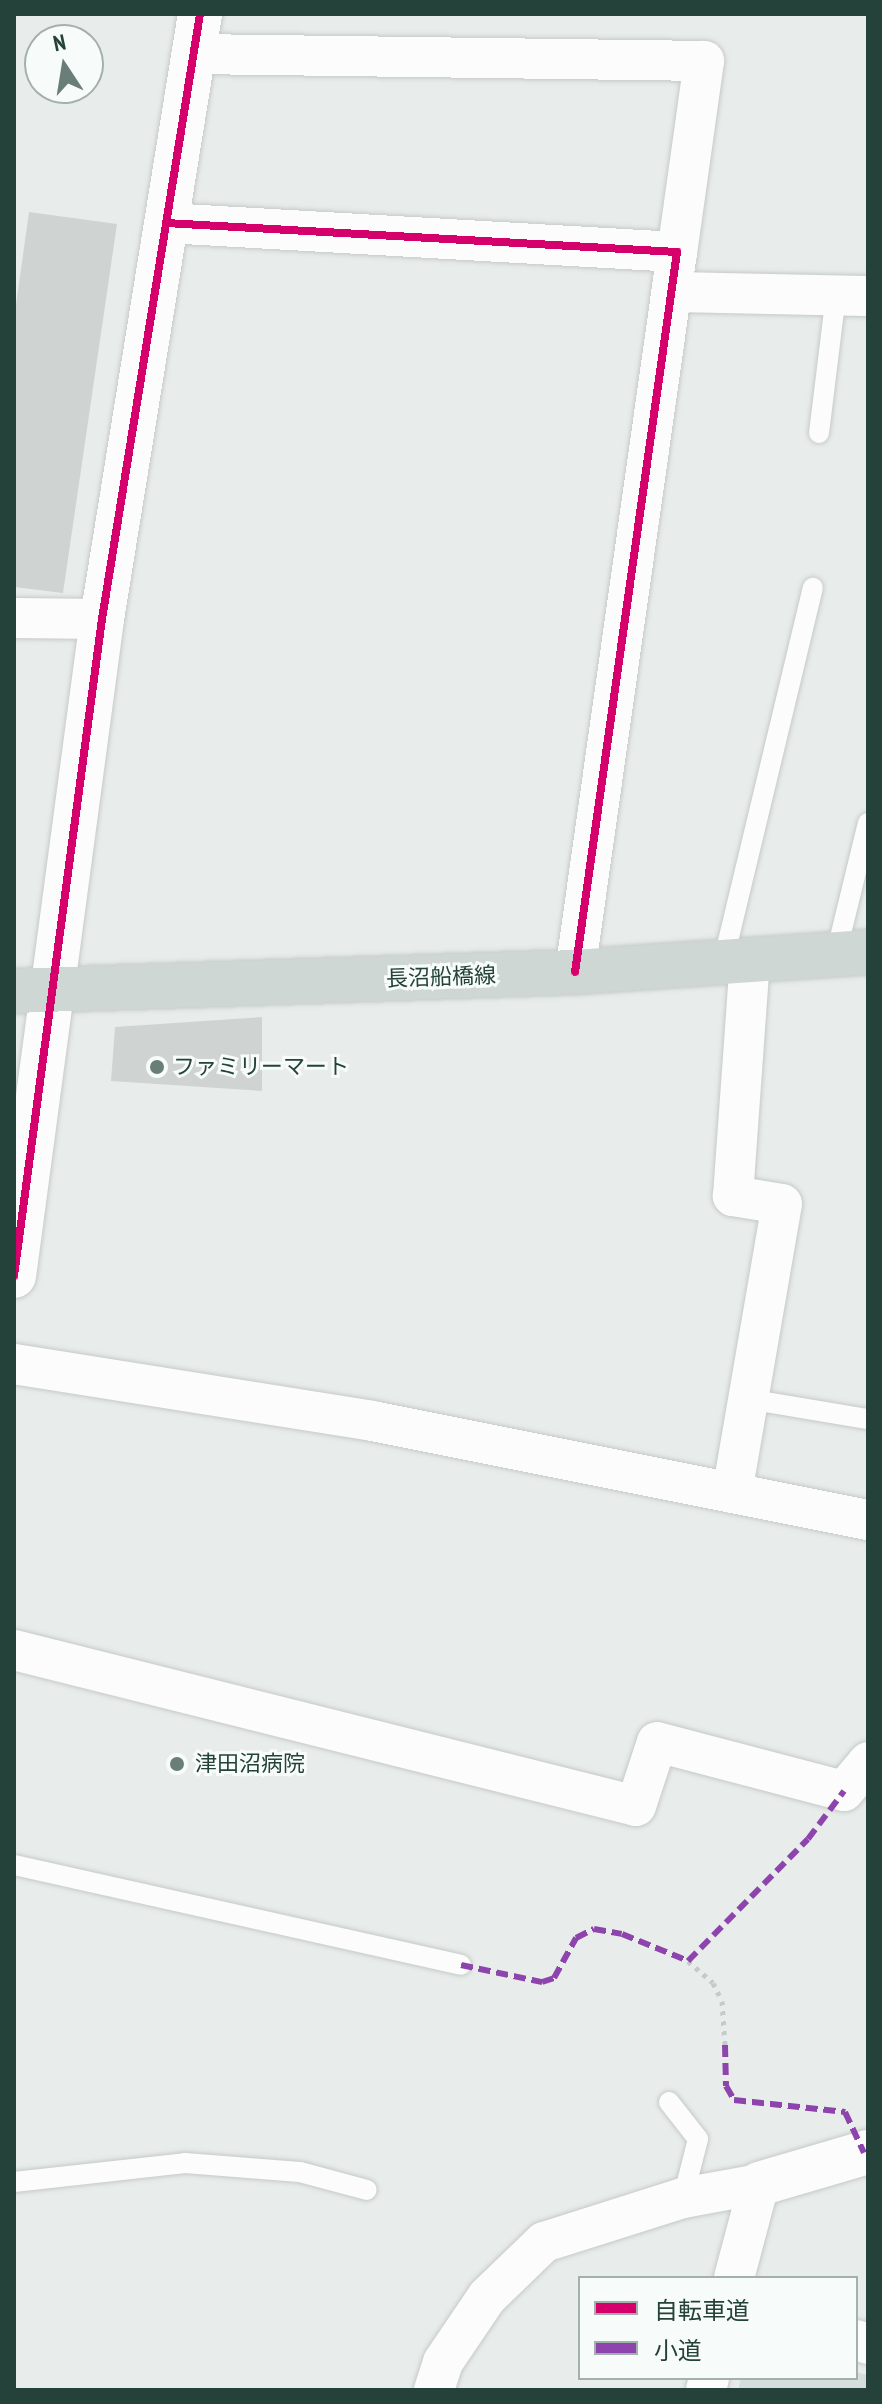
<!DOCTYPE html>
<html>
<head>
<meta charset="utf-8">
<style>
  body { margin:0 }
  #map { position:relative; width:882px; height:2404px; overflow:hidden; background:#e8edeb; font-family:"PT Sans Narrow","Noto Sans JP",sans-serif }
  div>[style] { position:absolute }
  .built>* { inset:0; background:#d6dedb }
  .building>* { inset:0; background:#cfd4d2 }
  .path>* { height:5px; margin-top:-2.5px; transform-origin:0; background:repeating-linear-gradient(90deg,#c3ccca 0 4px,transparent 0 10px) }
  .roads { filter:drop-shadow(0 0 2px #c5cac8) drop-shadow(0 0 2px #c5cac8) }
  .lane>* { height:20px; margin:-10px; padding:0 10px; transform-origin:10px; border-radius:10px; background:#fcfcfc }
  .street>* { height:40px; margin:-20px; padding:0 20px; transform-origin:20px; border-radius:20px; background:#fcfcfc }
  .secondary>* { height:44px; margin:-22px; padding:0 22px; transform-origin:22px; border-radius:22px; background:#fcfcfc }
  .primary>* { height:44px; margin:-22px; padding:0 22px; transform-origin:22px; border-radius:22px; background:#cfd7d5 }
  .quiet>* { height:6px; margin-top:-3px; transform-origin:0; background:repeating-linear-gradient(90deg,#8e44ad 0 12px,transparent 0 18px) }
  .cycleway>* { height:8px; margin:-4px; padding:0 4px; transform-origin:4px; border-radius:4px; background:#d6006c }
  .dots>* { width:22px; height:22px; translate:-50% -50%; box-sizing:border-box; border:4px solid #f7fbf9; border-radius:50% }
  span { translate:-50% -50%; white-space:nowrap; text-align:center; line-height:1.15; -webkit-text-stroke:6px #f7fbf9; paint-order:stroke }
  .street-label { font-size:22px; color:#24423a }
  .poi-label { font-size:22px; color:#24423a }
  .left { translate:0 -50%; text-align:left }
  .frame { position:absolute; inset:0; border:16px solid #24423a; pointer-events:none }
  .legend { position:absolute; left:578px; top:2276px; width:280px; height:104px; box-sizing:border-box; background:#f7fbf9; border:2px solid #a3b1ad; margin:0; padding:10px 14px; list-style:none; font-size:24px; color:#24423a }
  .legend li { display:flex; align-items:center; gap:16px; height:40px }
  .legend b { width:40px; border:2px solid #a3b1ad }
  .north { position:absolute; left:24px; top:24px; width:80px; height:80px; box-sizing:border-box; background:#f7fbf9; border:2px solid #a3b1ad; border-radius:50%; rotate:348deg; font-size:22px; font-weight:700; line-height:32px; text-align:center; color:#24423a }
  .north::after { content:''; display:block; margin:auto; width:28px; height:36px; background:#697e78; clip-path:polygon(50% 0,100% 100%,50% 72%,0 100%) }
</style>
</head>
<body>
<div id="map">
  <div class="built">
    <i style="clip-path:polygon(856px 2372px,868px 2375px,868px 2390px,738px 2390px,741px 2378px,856px 2378px)"></i>
  </div>
  <div class="building">
    <i style="clip-path:polygon(29px 212px,117px 224px,63px 593px,14px 587px,14px 319px)"></i>
    <i style="clip-path:polygon(262px 1017px,262px 1091px,111px 1081px,115px 1027px)"></i>
  </div>
  <div class="path">
    <i style="left:688px;top:1961px;width:33px;rotate:41deg"></i>
    <i style="left:713px;top:1983px;width:20px;rotate:63deg"></i>
    <i style="left:722px;top:2001px;width:44px;rotate:86.1deg"></i>
  </div>
  <div class="roads">
    <div class="lane">
      <i style="left:819px;top:433px;width:139px;rotate:-83deg"></i>
      <i style="left:836px;top:954px;width:135px;rotate:-76.3deg"></i>
      <i style="left:723px;top:962px;width:385px;rotate:-76.5deg"></i>
      <i style="left:748px;top:1399px;width:122px;rotate:9.5deg"></i>
      <i style="left:14px;top:1865px;width:458px;rotate:12.6deg"></i>
      <i style="left:669px;top:2102px;width:47px;rotate:51.9deg"></i>
      <i style="left:698px;top:2139px;width:61px;rotate:104.3deg"></i>
      <i style="left:14px;top:2182px;width:172px;rotate:-6.3deg"></i>
      <i style="left:185px;top:2163px;width:115px;rotate:4.5deg"></i>
      <i style="left:300px;top:2172px;width:69px;rotate:15deg"></i>
    </div>
    <div class="street">
      <i style="left:193px;top:54px;width:511px;rotate:0.78deg"></i>
      <i style="left:704px;top:61px;width:193px;rotate:98deg"></i>
      <i style="left:166px;top:223px;width:512px;rotate:3.25deg"></i>
      <i style="left:677px;top:252px;width:727px;rotate:98.06deg"></i>
      <i style="left:672px;top:292px;width:196px;rotate:1.2deg"></i>
      <i style="left:14px;top:618px;width:88px;rotate:0.7deg"></i>
      <i style="left:14px;top:1364px;width:363px;rotate:9deg"></i>
      <i style="left:372px;top:1421px;width:506px;rotate:11.29deg"></i>
      <i style="left:732px;top:1493px;width:293px;rotate:-80.2deg"></i>
      <i style="left:782px;top:1204px;width:50px;rotate:-170.7deg"></i>
      <i style="left:733px;top:1196px;width:236px;rotate:-85.9deg"></i>
      <i style="left:14px;top:1650px;width:641px;rotate:14.08deg"></i>
      <i style="left:636px;top:1806px;width:67px;rotate:-71.8deg"></i>
      <i style="left:657px;top:1742px;width:193px;rotate:14.7deg"></i>
      <i style="left:844px;top:1791px;width:38px;rotate:-50deg"></i>
      <i style="left:856px;top:2340px;width:13px;rotate:18deg"></i>
      <i style="left:434px;top:2390px;width:29px;rotate:-72deg"></i>
      <i style="left:443px;top:2362px;width:78px;rotate:-55.9deg"></i>
      <i style="left:487px;top:2297px;width:79px;rotate:-44deg"></i>
      <i style="left:544px;top:2242px;width:146px;rotate:-17.6deg"></i>
      <i style="left:683px;top:2198px;width:77px;rotate:-10.4deg"></i>
      <i style="left:759px;top:2184px;width:97px;rotate:104.9deg"></i>
      <i style="left:706px;top:2390px;width:12px;rotate:-76deg"></i>
    </div>
    <div class="secondary">
      <i style="left:14px;top:1276px;width:663px;rotate:-82.37deg"></i>
      <i style="left:102px;top:619px;width:613px;rotate:-80.8deg"></i>
      <i style="left:759px;top:2184px;width:114px;rotate:-16.4deg"></i>
    </div>
    <div class="primary">
      <i style="left:14px;top:991px;width:561px;rotate:-1.94deg"></i>
      <i style="left:575px;top:972px;width:294px;rotate:-3.9deg"></i>
    </div>
  </div>
  <div class="quiet">
    <i style="left:461px;top:1965px;width:83px;rotate:11.9deg"></i>
    <i style="left:542px;top:1982px;width:13px;rotate:-18deg"></i>
    <i style="left:554px;top:1978px;width:46px;rotate:-61.2deg"></i>
    <i style="left:576px;top:1938px;width:20px;rotate:-27deg"></i>
    <i style="left:594px;top:1929px;width:28px;rotate:10deg"></i>
    <i style="left:622px;top:1934px;width:71px;rotate:22.2deg"></i>
    <i style="left:688px;top:1961px;width:171px;rotate:-45.5deg"></i>
    <i style="left:808px;top:1839px;width:60px;rotate:-53.1deg"></i>
    <i style="left:725px;top:2045px;width:41px;rotate:88.6deg"></i>
    <i style="left:726px;top:2086px;width:16px;rotate:60deg"></i>
    <i style="left:734px;top:2100px;width:112px;rotate:6.2deg"></i>
    <i style="left:845px;top:2112px;width:45px;rotate:65.1deg"></i>
  </div>
  <div class="cycleway">
    <i style="left:166px;top:223px;width:512px;rotate:3.25deg"></i>
    <i style="left:677px;top:252px;width:727px;rotate:98.06deg"></i>
    <i style="left:14px;top:1276px;width:663px;rotate:-82.37deg"></i>
    <i style="left:102px;top:619px;width:613px;rotate:-80.8deg"></i>
  </div>
  <div class="dots">
    <i style="left:157px;top:1067px;background:#697e78"></i>
    <i style="left:177px;top:1764px;background:#697e78"></i>
  </div>
  <div class="street-label">
    <span style="left:441px;top:977px;rotate:-2deg">長沼船橋線</span>
  </div>
  <div class="poi-label">
    <span class="left" style="left:173px;top:1067px">ファミリーマート</span>
    <span class="left" style="left:195px;top:1764px">津田沼病院</span>
  </div>
  <div class="frame"></div>
  <ul class="legend">
  <li><b style="height:10px;background:#d6006c"></b>自転車道</li>
  <li><b style="height:10px;background:#8e44ad"></b>小道</li>
  </ul>
  <div class="north">N</div>
</div>
</body>
</html>
